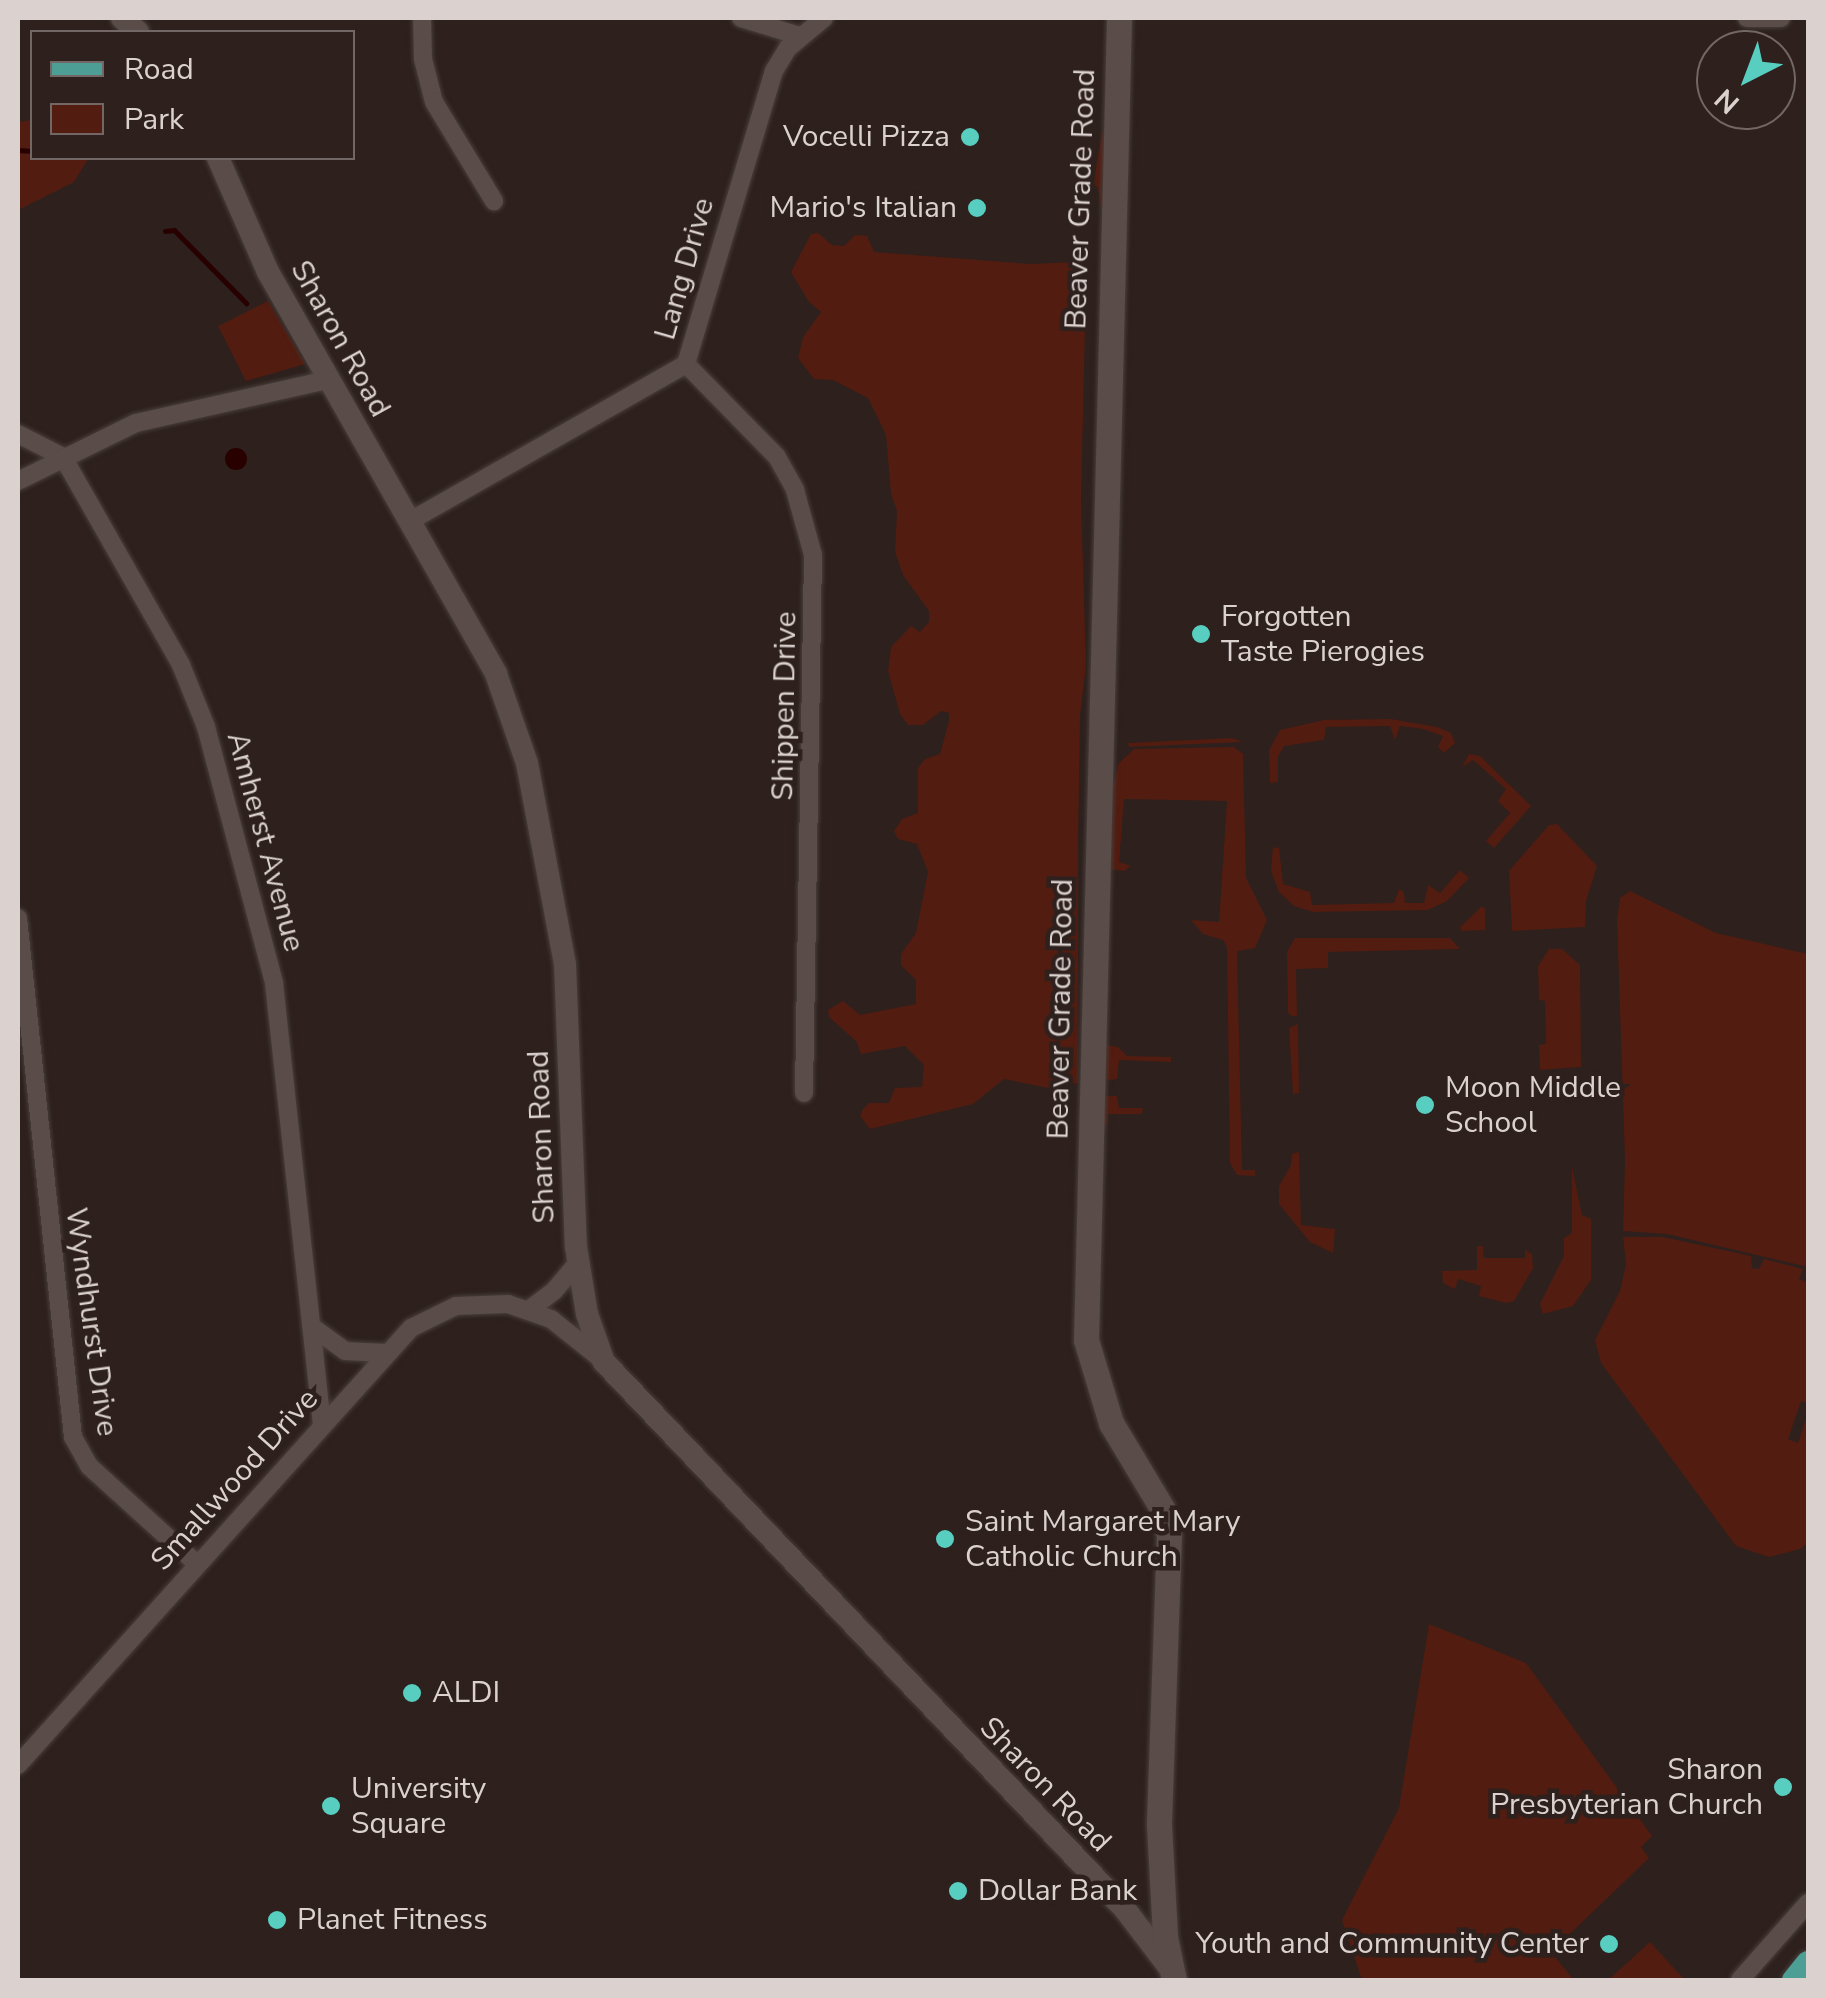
<!DOCTYPE html>
<html>
<head>
<meta charset="utf-8">
<style>
  body { margin:0 }
  #map { position:relative; width:1826px; height:1998px; overflow:hidden; background:#2d201d; font-family:"Nunito Sans",sans-serif }
  div>[style] { position:absolute }
  .green>* { inset:0; background:#521c10 }
  .water>* { inset:0; background:#280000 }
  .round { border-radius:50% }
  .stream>* { height:5px; margin:-2.5px; padding:0 2.5px; transform-origin:2.5px; border-radius:2.5px; background:#280000 }
  .roads { filter:drop-shadow(0 0 2px #483e3b) drop-shadow(0 0 2px #483e3b) }
  .minor>* { height:18px; margin:-9px; padding:0 9px; transform-origin:9px; border-radius:9px; background:#5a4c48 }
  .tertiary>* { height:22px; margin:-11px; padding:0 11px; transform-origin:11px; border-radius:11px; background:#5a4c48 }
  .secondary>* { height:25px; margin:-12.5px; padding:0 12.5px; transform-origin:12.5px; border-radius:12.5px; background:#5a4c48 }
  .primary>* { height:25px; margin:-12.5px; padding:0 12.5px; transform-origin:12.5px; border-radius:12.5px; background:#4d9f95 }
  .dots>* { width:28px; height:28px; translate:-50% -50%; box-sizing:border-box; border:5px solid #2d201d; border-radius:50% }
  span { translate:-50% -50%; white-space:nowrap; text-align:center; line-height:1.15; -webkit-text-stroke:9px #2d201d; paint-order:stroke }
  .poi-label { font-size:30px; color:#dbd2d0 }
  .right { translate:-100% -50%; text-align:right }
  .left { translate:0 -50%; text-align:left }
  .street-label { font-size:30px; color:#dbd2d0 }
  .frame { position:absolute; inset:0; border:20px solid #dbd2d0; pointer-events:none }
  .legend { position:absolute; left:30px; top:30px; width:325px; height:130px; box-sizing:border-box; background:#2d201d; border:2px solid #736765; margin:0; padding:12px 18px; list-style:none; font-size:30px; color:#dbd2d0 }
  .legend li { display:flex; align-items:center; gap:20px; height:50px }
  .legend b { width:50px; border:2px solid #736765 }
  .north { position:absolute; left:1696px; top:30px; width:100px; height:100px; box-sizing:border-box; background:#2d201d; border:2px solid #736765; border-radius:50%; rotate:222deg; font-size:28px; font-weight:700; line-height:40px; text-align:center; color:#dbd2d0 }
  .north::after { content:''; display:block; margin:auto; width:35px; height:45px; background:#58cec0; clip-path:polygon(50% 0,100% 100%,50% 72%,0 100%) }
</style>
</head>
<body>
<div id="map">
  <div class="green">
    <i style="clip-path:polygon(32px 120px,32px 158px,88px 159px,74px 182px,18px 210px,18px 122px)"></i>
    <i style="clip-path:polygon(1102px 132px,1105px 134px,1101px 211px,1098px 187px,1093px 185px)"></i>
    <i style="clip-path:polygon(818px 233px,832px 245px,844px 246px,855px 235px,867px 236px,874px 252px,1030px 264px,1077px 262px,1086px 281px,1081px 500px,1086px 666px,1080px 715px,1078px 841px,1078px 1083px,1048px 1088px,1004px 1079px,973px 1104px,870px 1129px,860px 1116px,863px 1109px,869px 1103px,889px 1103px,895px 1088px,922px 1087px,924px 1065px,905px 1046px,861px 1054px,857px 1042px,829px 1017px,828px 1010px,843px 1001px,860px 1015px,916px 1004px,916px 980px,901px 965px,901px 954px,916px 933px,928px 872px,917px 844px,898px 839px,894px 831px,902px 819px,918px 813px,918px 768px,925px 759px,940px 754px,949px 721px,949px 713px,941px 711px,923px 725px,908px 725px,900px 714px,888px 671px,891px 647px,911px 626px,920px 632px,929px 622px,929px 611px,903px 575px,895px 552px,897px 511px,891px 494px,886px 435px,868px 398px,833px 380px,814px 379px,798px 358px,803px 337px,821px 312px,809px 302px,791px 272px,811px 234px)"></i>
    <i style="clip-path:polygon(268px 301px,305px 364px,246px 381px,218px 326px)"></i>
    <i style="clip-path:polygon(1391px 719px,1437px 727px,1451px 733px,1455px 743px,1444px 753px,1438px 747px,1443px 736px,1423px 729px,1400px 726px,1395px 740px,1390px 726px,1326px 727px,1324px 740px,1284px 746px,1278px 757px,1278px 782px,1270px 783px,1269px 750px,1280px 730px,1324px 720px)"></i>
    <i style="clip-path:polygon(1232px 738px,1243px 742px,1129px 747px,1128px 743px)"></i>
    <i style="clip-path:polygon(1234px 747px,1243px 754px,1246px 878px,1267px 920px,1255px 948px,1237px 951px,1242px 1170px,1255px 1170px,1255px 1176px,1237px 1175px,1230px 1163px,1227px 947px,1223px 940px,1203px 934px,1191px 920px,1219px 922px,1227px 801px,1124px 799px,1119px 862px,1131px 866px,1124px 871px,1108px 869px,1110px 762px,1114px 784px,1118px 764px,1134px 749px)"></i>
    <i style="clip-path:polygon(1469px 754px,1480px 756px,1531px 806px,1494px 848px,1486px 841px,1510px 813px,1498px 801px,1506px 789px,1473px 760px,1462px 767px)"></i>
    <i style="clip-path:polygon(1557px 824px,1597px 866px,1586px 901px,1585px 927px,1512px 931px,1509px 871px,1549px 825px)"></i>
    <i style="clip-path:polygon(1273px 847px,1279px 848px,1283px 884px,1310px 892px,1312px 905px,1394px 903px,1399px 889px,1404px 892px,1405px 903px,1424px 903px,1428px 885px,1440px 893px,1460px 870px,1469px 878px,1447px 901px,1428px 910px,1313px 912px,1294px 906px,1279px 892px,1271px 871px)"></i>
    <i style="clip-path:polygon(1630px 891px,1716px 933px,1808px 954px,1808px 1267px,1667px 1234px,1623px 1231px,1625px 1160px,1617px 919px,1620px 898px)"></i>
    <i style="clip-path:polygon(1481px 907px,1485px 908px,1485px 930px,1461px 931px,1460px 927px)"></i>
    <i style="clip-path:polygon(1295px 938px,1450px 938px,1460px 949px,1328px 952px,1328px 968px,1296px 969px,1297px 1016px,1292px 1016px,1288px 1013px,1287px 952px)"></i>
    <i style="clip-path:polygon(1549px 949px,1562px 949px,1580px 965px,1581px 1067px,1540px 1070px,1539px 1045px,1546px 1044px,1545px 1001px,1539px 1000px,1538px 966px)"></i>
    <i style="clip-path:polygon(1298px 1024px,1299px 1093px,1293px 1094px,1289px 1028px)"></i>
    <i style="clip-path:polygon(1106px 1045px,1118px 1047px,1127px 1056px,1171px 1057px,1171px 1062px,1119px 1060px,1117px 1079px,1110px 1080px,1105px 1079px)"></i>
    <i style="clip-path:polygon(1105px 1096px,1117px 1096px,1119px 1108px,1143px 1108px,1142px 1114px,1108px 1114px,1107px 1125px,1101px 1126px)"></i>
    <i style="clip-path:polygon(1299px 1152px,1301px 1225px,1335px 1229px,1333px 1253px,1310px 1242px,1279px 1204px,1279px 1186px,1291px 1165px,1292px 1154px)"></i>
    <i style="clip-path:polygon(1572px 1167px,1582px 1215px,1591px 1219px,1591px 1280px,1573px 1306px,1543px 1314px,1540px 1304px,1564px 1256px,1564px 1238px,1572px 1233px)"></i>
    <i style="clip-path:polygon(1623px 1237px,1663px 1237px,1751px 1256px,1752px 1268px,1759px 1269px,1764px 1259px,1803px 1269px,1799px 1279px,1808px 1283px,1808px 1403px,1801px 1401px,1788px 1439px,1798px 1443px,1808px 1413px,1808px 1543px,1800px 1549px,1769px 1557px,1736px 1546px,1601px 1363px,1595px 1340px,1620px 1291px,1626px 1264px)"></i>
    <i style="clip-path:polygon(1477px 1246px,1483px 1246px,1484px 1258px,1525px 1258px,1525px 1250px,1532px 1254px,1533px 1268px,1514px 1301px,1506px 1303px,1479px 1296px,1481px 1286px,1458px 1279px,1455px 1289px,1443px 1283px,1442px 1271px,1477px 1270px)"></i>
    <i style="clip-path:polygon(1429px 1624px,1526px 1663px,1652px 1836px,1641px 1847px,1649px 1858px,1551px 1952px,1574px 1980px,1362px 1980px,1342px 1920px,1399px 1808px)"></i>
    <i style="clip-path:polygon(1650px 1942px,1685px 1980px,1608px 1980px)"></i>
  </div>
  <div class="water">
    <i class="round" style="left:225px;top:448px;width:22px;height:22px"></i>
  </div>
  <div class="stream">
    <i style="left:18px;top:150px;width:14px;rotate:4deg"></i>
    <i style="left:165px;top:231px;width:9px;rotate:-6deg"></i>
    <i style="left:174px;top:230px;width:103px;rotate:45.4deg"></i>
  </div>
  <div class="roads">
    <div class="minor">
      <i style="left:422px;top:18px;width:41px;rotate:88.6deg"></i>
      <i style="left:423px;top:59px;width:44px;rotate:75.7deg"></i>
      <i style="left:434px;top:102px;width:116px;rotate:58.8deg"></i>
      <i style="left:741px;top:18px;width:62px;rotate:17deg"></i>
      <i style="left:1747px;top:18px;width:34px"></i>
      <i style="left:686px;top:364px;width:130px;rotate:45.6deg"></i>
      <i style="left:777px;top:457px;width:38px;rotate:61deg"></i>
      <i style="left:795px;top:490px;width:67px;rotate:74.5deg"></i>
      <i style="left:813px;top:555px;width:538px;rotate:90.96deg"></i>
      <i style="left:18px;top:434px;width:51px;rotate:27.1deg"></i>
      <i style="left:63px;top:457px;width:239px;rotate:60.4deg"></i>
      <i style="left:181px;top:665px;width:67px;rotate:68deg"></i>
      <i style="left:206px;top:727px;width:265px;rotate:75.1deg"></i>
      <i style="left:274px;top:983px;width:445px;rotate:83.8deg"></i>
      <i style="left:18px;top:481px;width:131px;rotate:-26.2deg"></i>
      <i style="left:136px;top:423px;width:196px;rotate:-12.7deg"></i>
      <i style="left:410px;top:521px;width:318px;rotate:-29.6deg"></i>
      <i style="left:686px;top:364px;width:306px;rotate:-73.3deg"></i>
      <i style="left:774px;top:71px;width:27px;rotate:-59deg"></i>
      <i style="left:788px;top:48px;width:47px;rotate:-39.8deg"></i>
      <i style="left:18px;top:918px;width:522px;rotate:83.95deg"></i>
      <i style="left:73px;top:1437px;width:33px;rotate:61deg"></i>
      <i style="left:89px;top:1466px;width:146px;rotate:42.2deg"></i>
      <i style="left:530px;top:1309px;width:30px;rotate:-37deg"></i>
      <i style="left:554px;top:1291px;width:38px;rotate:-50deg"></i>
      <i style="left:311px;top:1326px;width:42px;rotate:36.3deg"></i>
      <i style="left:345px;top:1351px;width:41px;rotate:2.8deg"></i>
      <i style="left:18px;top:1765px;width:588px;rotate:-48.03deg"></i>
      <i style="left:411px;top:1328px;width:50px;rotate:-26.1deg"></i>
      <i style="left:456px;top:1306px;width:52px;rotate:-2.2deg"></i>
      <i style="left:508px;top:1304px;width:46px;rotate:19.2deg"></i>
      <i style="left:551px;top:1319px;width:63px;rotate:38.5deg"></i>
      <i style="left:1740px;top:1980px;width:103px;rotate:-48.6deg"></i>
    </div>
    <div class="tertiary">
      <i style="left:122px;top:18px;width:21px;rotate:41deg"></i>
      <i style="left:218px;top:158px;width:124px;rotate:66.3deg"></i>
      <i style="left:268px;top:272px;width:462px;rotate:60.4deg"></i>
      <i style="left:496px;top:674px;width:94px;rotate:70.8deg"></i>
      <i style="left:527px;top:763px;width:205px;rotate:79.3deg"></i>
      <i style="left:565px;top:964px;width:283px;rotate:87.8deg"></i>
      <i style="left:576px;top:1247px;width:68px;rotate:80.7deg"></i>
      <i style="left:587px;top:1314px;width:51px;rotate:70.5deg"></i>
      <i style="left:604px;top:1362px;width:754px;rotate:46.4deg"></i>
      <i style="left:1124px;top:1908px;width:74px;rotate:52.7deg"></i>
    </div>
    <div class="secondary">
      <i style="left:1119px;top:18px;width:1322px;rotate:91.43deg"></i>
      <i style="left:1086px;top:1340px;width:87px;rotate:73.2deg"></i>
      <i style="left:1111px;top:1423px;width:101px;rotate:59.1deg"></i>
      <i style="left:1163px;top:1510px;width:26px;rotate:77deg"></i>
      <i style="left:1169px;top:1535px;width:290px;rotate:92deg"></i>
      <i style="left:1159px;top:1825px;width:112px;rotate:86.9deg"></i>
      <i style="left:1165px;top:1937px;width:44px;rotate:78.2deg"></i>
    </div>
    <div class="primary">
      <i style="left:1794px;top:1980px;width:22px;rotate:-51deg"></i>
    </div>
  </div>
  <div class="dots">
    <i style="left:970px;top:137px;background:#58cec0"></i>
    <i style="left:977px;top:208px;background:#58cec0"></i>
    <i style="left:1201px;top:634px;background:#58cec0"></i>
    <i style="left:1425px;top:1105px;background:#58cec0"></i>
    <i style="left:945px;top:1539px;background:#58cec0"></i>
    <i style="left:412px;top:1693px;background:#58cec0"></i>
    <i style="left:1783px;top:1787px;background:#58cec0"></i>
    <i style="left:331px;top:1806px;background:#58cec0"></i>
    <i style="left:958px;top:1891px;background:#58cec0"></i>
    <i style="left:277px;top:1920px;background:#58cec0"></i>
    <i style="left:1609px;top:1944px;background:#58cec0"></i>
  </div>
  <div class="poi-label">
    <span class="right" style="left:950px;top:137px">Vocelli Pizza</span>
    <span class="right" style="left:957px;top:208px">Mario's Italian</span>
    <span class="left" style="left:1221px;top:634px">Forgotten<br>Taste Pierogies</span>
    <span class="left" style="left:1445px;top:1105px">Moon Middle<br>School</span>
    <span class="left" style="left:965px;top:1539px">Saint Margaret Mary<br>Catholic Church</span>
    <span class="left" style="left:432px;top:1693px">ALDI</span>
    <span class="right" style="left:1763px;top:1787px">Sharon<br>Presbyterian Church</span>
    <span class="left" style="left:351px;top:1806px">University<br>Square</span>
    <span class="left" style="left:978px;top:1891px">Dollar Bank</span>
    <span class="left" style="left:297px;top:1920px">Planet Fitness</span>
    <span class="right" style="left:1589px;top:1944px">Youth and Community Center</span>
  </div>
  <div class="street-label">
    <span style="left:1081px;top:199px;rotate:-88deg">Beaver Grade Road</span>
    <span style="left:685px;top:269px;rotate:-74deg">Lang Drive</span>
    <span style="left:340px;top:339px;rotate:61deg">Sharon Road</span>
    <span style="left:785px;top:706px;rotate:-89deg">Shippen Drive</span>
    <span style="left:265px;top:842px;rotate:75deg">Amherst Avenue</span>
    <span style="left:1061px;top:1009px;rotate:-89deg">Beaver Grade Road</span>
    <span style="left:542px;top:1137px;rotate:-92deg">Sharon Road</span>
    <span style="left:91px;top:1322px;rotate:82deg">Wyndhurst Drive</span>
    <span style="left:235px;top:1480px;rotate:-48deg">Smallwood Drive</span>
    <span style="left:1045px;top:1785px;rotate:46deg">Sharon Road</span>
  </div>
  <div class="frame"></div>
  <ul class="legend">
  <li><b style="height:12px;background:#4d9f95"></b>Road</li>
  <li><b style="height:28px;background:#521c10"></b>Park</li>
  </ul>
  <div class="north">N</div>
</div>
</body>
</html>
